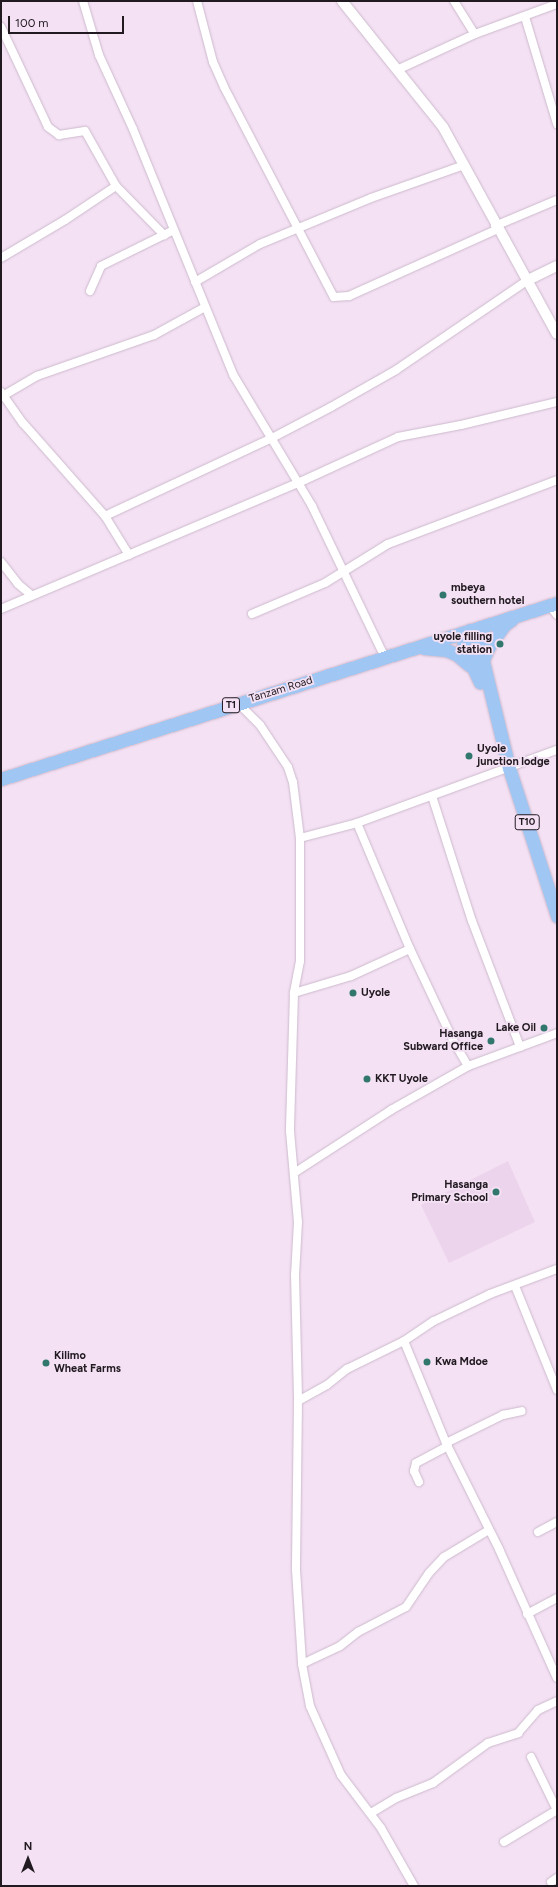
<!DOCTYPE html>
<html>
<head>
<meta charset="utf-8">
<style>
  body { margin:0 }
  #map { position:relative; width:558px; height:1887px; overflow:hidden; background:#f4e1f4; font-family:Figtree,sans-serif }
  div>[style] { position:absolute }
  .built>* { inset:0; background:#edd4ed }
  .roads { filter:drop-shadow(0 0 1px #ccbacc) drop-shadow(0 0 1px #ccbacc) }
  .minor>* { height:8px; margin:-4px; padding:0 4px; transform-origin:4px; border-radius:4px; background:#fff }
  .tertiary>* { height:10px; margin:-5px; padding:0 5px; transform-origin:5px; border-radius:5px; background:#fff }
  .trunk>* { height:13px; margin:-6.5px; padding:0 6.5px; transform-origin:6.5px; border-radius:6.5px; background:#a0c6f4 }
  .dots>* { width:11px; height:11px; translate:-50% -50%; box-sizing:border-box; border:2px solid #f4e1f4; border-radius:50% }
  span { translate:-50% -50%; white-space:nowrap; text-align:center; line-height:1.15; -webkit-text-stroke:3.5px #f4e1f4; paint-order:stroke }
  .shield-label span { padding:1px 3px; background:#f4e1f4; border:1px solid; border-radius:3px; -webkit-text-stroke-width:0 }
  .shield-label { font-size:10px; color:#211a20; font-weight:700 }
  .poi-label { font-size:11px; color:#211a20; font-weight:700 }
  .left { translate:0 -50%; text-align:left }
  .right { translate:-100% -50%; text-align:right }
  .street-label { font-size:11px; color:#211a20 }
  .frame { position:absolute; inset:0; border:2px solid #211a20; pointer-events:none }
  .north { position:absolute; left:8px; top:1839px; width:40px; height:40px; -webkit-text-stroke:3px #f4e1f4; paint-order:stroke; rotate:0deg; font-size:11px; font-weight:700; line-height:16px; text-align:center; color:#211a20 }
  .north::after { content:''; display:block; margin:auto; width:14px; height:18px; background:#211a20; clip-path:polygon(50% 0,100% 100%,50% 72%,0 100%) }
  .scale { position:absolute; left:8px; top:16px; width:116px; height:18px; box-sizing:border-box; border:2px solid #211a20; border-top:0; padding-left:5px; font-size:12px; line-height:14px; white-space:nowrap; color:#211a20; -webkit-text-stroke:3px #f4e1f4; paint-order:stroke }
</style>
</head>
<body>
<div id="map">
  <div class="built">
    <i style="clip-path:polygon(508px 1161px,535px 1222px,449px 1263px,421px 1205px)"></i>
  </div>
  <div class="roads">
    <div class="minor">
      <i style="left:83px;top:1px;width:56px;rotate:73.5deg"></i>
      <i style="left:99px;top:55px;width:81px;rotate:65.3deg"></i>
      <i style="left:133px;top:129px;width:267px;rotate:67.8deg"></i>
      <i style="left:234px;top:376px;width:152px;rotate:59deg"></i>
      <i style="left:312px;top:506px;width:169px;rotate:64.3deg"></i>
      <i style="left:197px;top:1px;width:63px;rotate:75.3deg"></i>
      <i style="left:213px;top:62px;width:27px;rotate:66deg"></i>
      <i style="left:224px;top:87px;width:237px;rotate:62.4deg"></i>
      <i style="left:334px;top:297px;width:15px;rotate:-4deg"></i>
      <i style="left:349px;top:296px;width:163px;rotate:-24.2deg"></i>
      <i style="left:454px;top:1px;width:39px;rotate:58deg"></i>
      <i style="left:525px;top:17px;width:112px;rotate:73.3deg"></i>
      <i style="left:1px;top:27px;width:110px;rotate:64.8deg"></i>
      <i style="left:48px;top:127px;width:14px;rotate:36deg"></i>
      <i style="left:59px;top:135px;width:26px;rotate:-9deg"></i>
      <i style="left:85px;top:131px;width:63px;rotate:60.6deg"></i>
      <i style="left:116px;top:186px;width:61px;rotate:146.3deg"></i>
      <i style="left:65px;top:220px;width:74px;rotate:149.3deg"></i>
      <i style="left:399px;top:69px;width:84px;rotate:-24.7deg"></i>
      <i style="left:475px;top:34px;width:87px;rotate:-20.1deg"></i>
      <i style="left:116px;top:186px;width:69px;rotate:45.6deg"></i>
      <i style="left:495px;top:226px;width:67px;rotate:-22.8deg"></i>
      <i style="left:195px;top:282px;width:75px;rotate:-30.3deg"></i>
      <i style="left:260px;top:244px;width:120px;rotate:-22.5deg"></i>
      <i style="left:371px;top:198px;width:99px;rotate:-19.5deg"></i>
      <i style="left:90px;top:291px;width:27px;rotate:-66deg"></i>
      <i style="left:101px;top:266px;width:81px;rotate:-26.3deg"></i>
      <i style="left:1px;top:392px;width:38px;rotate:55deg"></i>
      <i style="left:23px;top:423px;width:124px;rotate:48.6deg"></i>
      <i style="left:105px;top:516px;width:46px;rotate:58.4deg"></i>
      <i style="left:1px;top:397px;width:42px;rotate:-30.3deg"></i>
      <i style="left:37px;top:376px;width:124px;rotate:-19.3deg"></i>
      <i style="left:154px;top:335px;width:58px;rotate:-28.8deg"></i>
      <i style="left:105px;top:516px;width:184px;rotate:-25deg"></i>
      <i style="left:272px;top:438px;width:67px;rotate:-27.7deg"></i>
      <i style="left:331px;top:407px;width:75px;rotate:-29.6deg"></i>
      <i style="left:396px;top:370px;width:160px;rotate:-34.3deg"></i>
      <i style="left:1px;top:562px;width:28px;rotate:52deg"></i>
      <i style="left:18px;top:584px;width:17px;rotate:40deg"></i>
      <i style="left:550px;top:606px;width:11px;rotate:52deg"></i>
      <i style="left:1px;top:609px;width:323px;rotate:-23deg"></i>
      <i style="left:298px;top:483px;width:110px;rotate:-24.7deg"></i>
      <i style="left:398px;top:437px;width:64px;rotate:-10.8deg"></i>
      <i style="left:461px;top:425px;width:99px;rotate:-13.5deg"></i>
      <i style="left:252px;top:614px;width:79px;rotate:-23deg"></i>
      <i style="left:325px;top:583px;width:74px;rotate:-31.8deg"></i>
      <i style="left:388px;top:544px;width:181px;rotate:-20.7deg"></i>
      <i style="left:238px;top:703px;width:31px;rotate:45deg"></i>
      <i style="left:260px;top:725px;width:50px;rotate:56.3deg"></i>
      <i style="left:288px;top:767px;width:16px;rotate:72deg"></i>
      <i style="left:293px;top:782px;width:56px;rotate:82.9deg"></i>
      <i style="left:300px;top:838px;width:123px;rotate:90deg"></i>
      <i style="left:300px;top:961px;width:33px;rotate:101deg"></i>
      <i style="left:294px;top:993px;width:138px;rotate:91.7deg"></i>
      <i style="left:290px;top:1131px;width:91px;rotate:85deg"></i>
      <i style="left:298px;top:1222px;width:53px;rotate:93.2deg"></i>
      <i style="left:295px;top:1275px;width:126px;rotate:88.6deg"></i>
      <i style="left:298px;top:1401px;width:169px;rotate:90.7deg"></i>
      <i style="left:296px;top:1570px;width:94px;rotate:86.3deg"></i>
      <i style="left:302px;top:1664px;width:43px;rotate:79.2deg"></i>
      <i style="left:310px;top:1706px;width:76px;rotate:65.8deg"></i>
      <i style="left:341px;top:1775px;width:66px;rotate:53deg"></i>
      <i style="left:381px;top:1828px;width:67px;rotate:60.4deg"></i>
      <i style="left:432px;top:796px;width:131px;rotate:72.3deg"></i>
      <i style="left:472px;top:921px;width:135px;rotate:69.1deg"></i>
      <i style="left:357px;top:823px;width:137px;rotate:67.2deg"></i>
      <i style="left:410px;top:949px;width:103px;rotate:64.7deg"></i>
      <i style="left:454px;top:1042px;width:28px;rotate:60deg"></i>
      <i style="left:300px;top:838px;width:59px;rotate:-14.7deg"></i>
      <i style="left:357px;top:823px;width:213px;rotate:-20.1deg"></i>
      <i style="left:294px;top:993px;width:59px;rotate:-16.6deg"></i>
      <i style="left:351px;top:976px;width:65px;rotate:-24.6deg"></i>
      <i style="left:294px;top:1173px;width:116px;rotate:-33deg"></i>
      <i style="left:391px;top:1110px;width:89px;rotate:-29.7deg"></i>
      <i style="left:468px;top:1066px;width:95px;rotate:-20.3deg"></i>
      <i style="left:515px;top:1286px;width:112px;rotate:68deg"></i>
      <i style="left:404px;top:1341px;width:110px;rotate:67.6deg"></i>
      <i style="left:446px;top:1443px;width:119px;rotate:63.4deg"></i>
      <i style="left:499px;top:1549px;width:141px;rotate:65.8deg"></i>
      <i style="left:298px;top:1401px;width:33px;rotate:-29deg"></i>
      <i style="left:327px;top:1385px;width:26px;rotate:-39deg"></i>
      <i style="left:347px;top:1369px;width:64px;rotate:-26.2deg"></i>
      <i style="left:404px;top:1341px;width:36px;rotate:-34deg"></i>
      <i style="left:434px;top:1321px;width:62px;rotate:-25.7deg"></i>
      <i style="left:490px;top:1294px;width:72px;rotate:-20.5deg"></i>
      <i style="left:446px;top:1443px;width:64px;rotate:-26.2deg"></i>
      <i style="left:503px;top:1415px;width:19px;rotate:-12deg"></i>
      <i style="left:419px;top:1482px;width:12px;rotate:-114deg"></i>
      <i style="left:414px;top:1471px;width:8px;rotate:-76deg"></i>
      <i style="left:416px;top:1463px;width:36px;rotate:-28deg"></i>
      <i style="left:538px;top:1532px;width:21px;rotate:-28deg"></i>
      <i style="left:527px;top:1614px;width:34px;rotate:-28deg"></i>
      <i style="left:302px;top:1664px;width:42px;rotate:-25.3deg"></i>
      <i style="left:340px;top:1646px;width:23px;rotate:-38deg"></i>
      <i style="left:358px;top:1632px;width:54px;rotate:-27.5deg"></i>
      <i style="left:406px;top:1607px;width:41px;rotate:-55.9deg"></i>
      <i style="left:429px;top:1573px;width:22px;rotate:-47deg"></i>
      <i style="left:444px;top:1557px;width:52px;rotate:-31deg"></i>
      <i style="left:531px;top:1757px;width:59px;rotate:63.9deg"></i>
      <i style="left:371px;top:1813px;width:29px;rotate:-31deg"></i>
      <i style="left:396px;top:1798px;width:40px;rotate:-22deg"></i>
      <i style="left:433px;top:1783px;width:68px;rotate:-36deg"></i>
      <i style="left:488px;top:1743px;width:32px;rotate:-18deg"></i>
      <i style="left:518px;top:1733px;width:30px;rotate:-49deg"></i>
      <i style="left:538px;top:1710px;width:21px;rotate:-25deg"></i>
      <i style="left:504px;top:1842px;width:62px;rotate:-31.1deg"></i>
      <i style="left:551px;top:1882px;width:7px;rotate:-34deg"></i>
    </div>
    <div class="tertiary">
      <i style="left:342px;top:1px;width:161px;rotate:51.3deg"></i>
      <i style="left:443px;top:127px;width:236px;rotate:61.2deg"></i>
      <i style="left:528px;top:280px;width:32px;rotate:-26deg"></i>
    </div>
    <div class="trunk">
      <i style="left:470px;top:630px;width:17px;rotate:59deg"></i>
      <i style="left:479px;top:645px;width:127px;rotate:76.3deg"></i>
      <i style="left:509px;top:768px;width:156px;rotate:72deg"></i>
      <i style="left:462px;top:633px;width:15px;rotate:82deg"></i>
      <i style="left:464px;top:648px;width:38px;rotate:65deg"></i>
      <i style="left:424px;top:648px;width:22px;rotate:5deg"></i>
      <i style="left:446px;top:650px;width:11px;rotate:22deg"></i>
      <i style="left:456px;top:654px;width:17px;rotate:40deg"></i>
      <i style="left:482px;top:662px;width:17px;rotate:-66deg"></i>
      <i style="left:489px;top:646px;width:26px;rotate:-54deg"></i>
      <i style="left:504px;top:625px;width:9px;rotate:-36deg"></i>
      <i style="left:1px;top:779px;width:583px;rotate:-17.57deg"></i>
    </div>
  </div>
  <div class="dots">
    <i style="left:443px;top:595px;background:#31776d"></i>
    <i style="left:500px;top:644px;background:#31776d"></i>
    <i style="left:469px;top:756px;background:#31776d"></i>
    <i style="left:353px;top:993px;background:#31776d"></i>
    <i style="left:544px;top:1028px;background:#31776d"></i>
    <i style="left:491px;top:1041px;background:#31776d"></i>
    <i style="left:367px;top:1079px;background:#31776d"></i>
    <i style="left:496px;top:1192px;background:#31776d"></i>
    <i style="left:427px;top:1362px;background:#31776d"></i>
    <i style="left:46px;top:1363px;background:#31776d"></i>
  </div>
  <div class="shield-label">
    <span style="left:231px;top:705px">T1</span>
    <span style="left:527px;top:822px">T10</span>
  </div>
  <div class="poi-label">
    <span class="left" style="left:451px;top:595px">mbeya<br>southern hotel</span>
    <span class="right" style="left:492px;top:644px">uyole filling<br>station</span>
    <span class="left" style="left:477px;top:756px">Uyole<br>junction lodge</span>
    <span class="left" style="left:361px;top:993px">Uyole</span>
    <span class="right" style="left:536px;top:1028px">Lake Oil</span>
    <span class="right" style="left:483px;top:1041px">Hasanga<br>Subward Office</span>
    <span class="left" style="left:375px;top:1079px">KKT Uyole</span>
    <span class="right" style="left:488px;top:1192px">Hasanga<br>Primary School</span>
    <span class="left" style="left:54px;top:1363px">Kilimo<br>Wheat Farms</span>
    <span class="left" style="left:435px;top:1362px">Kwa Mdoe</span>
  </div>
  <div class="street-label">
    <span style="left:281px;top:690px;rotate:-17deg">Tanzam Road</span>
  </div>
  <div class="frame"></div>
  <div class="north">N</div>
  <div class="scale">100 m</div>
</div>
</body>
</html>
